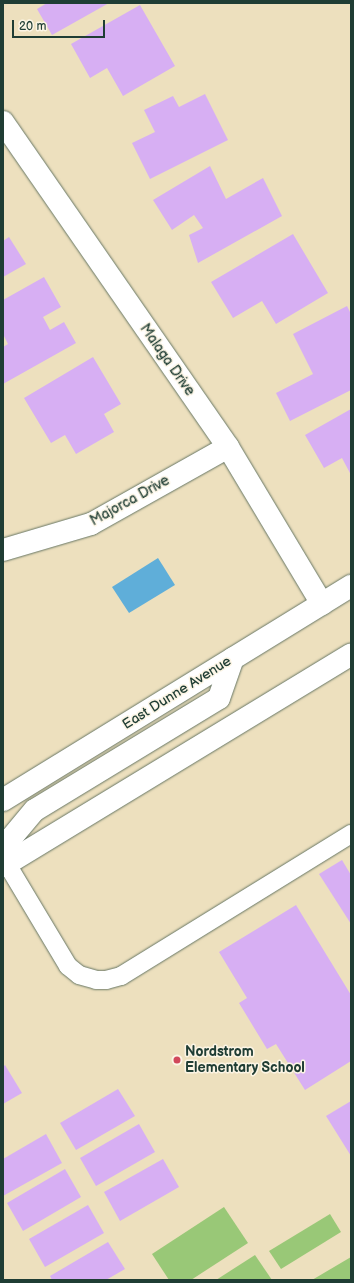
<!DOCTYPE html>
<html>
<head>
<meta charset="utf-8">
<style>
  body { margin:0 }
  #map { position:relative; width:354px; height:1283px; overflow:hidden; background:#ede0be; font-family:"Balsamiq Sans",sans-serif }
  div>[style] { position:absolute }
  .green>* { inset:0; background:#99c877 }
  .water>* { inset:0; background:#5faed9 }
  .building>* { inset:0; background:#d7aff3 }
  .roads { filter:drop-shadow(0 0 1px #677664) drop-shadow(0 0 1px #677664) }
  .service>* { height:18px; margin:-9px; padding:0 9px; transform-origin:9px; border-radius:9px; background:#fff }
  .minor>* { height:22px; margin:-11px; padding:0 11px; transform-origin:11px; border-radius:11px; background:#fff }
  .secondary>* { height:22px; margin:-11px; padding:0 11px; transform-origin:11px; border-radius:11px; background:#fff }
  .dots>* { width:11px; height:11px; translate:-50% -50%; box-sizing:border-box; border:2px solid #fcf5e5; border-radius:50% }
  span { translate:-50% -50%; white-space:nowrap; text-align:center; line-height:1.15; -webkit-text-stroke:3px #fcf5e5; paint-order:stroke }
  .street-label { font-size:14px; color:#1f3d34 }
  .poi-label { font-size:14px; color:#1f3d34; font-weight:700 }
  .left { translate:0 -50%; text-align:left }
  .frame { position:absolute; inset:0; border:4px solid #1f3d34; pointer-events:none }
  .scale { position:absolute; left:12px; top:20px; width:93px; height:18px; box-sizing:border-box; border:2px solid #1f3d34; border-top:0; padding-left:5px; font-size:12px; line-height:14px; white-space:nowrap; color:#1f3d34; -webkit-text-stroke:3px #fcf5e5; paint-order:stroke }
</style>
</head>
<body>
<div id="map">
  <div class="green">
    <i style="clip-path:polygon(224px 1207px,248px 1243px,191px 1280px,169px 1280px,152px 1254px)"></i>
    <i style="clip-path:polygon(330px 1214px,341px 1232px,281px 1269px,269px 1251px)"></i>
    <i style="clip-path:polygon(255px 1255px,272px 1280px,216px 1280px)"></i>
    <i style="clip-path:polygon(351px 1257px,351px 1280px,312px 1280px)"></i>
  </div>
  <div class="water">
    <i style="clip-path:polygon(158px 558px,175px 585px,129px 613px,112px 587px)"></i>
  </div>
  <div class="building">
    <i style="clip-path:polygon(47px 3px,109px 3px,52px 35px,37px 9px)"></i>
    <i style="clip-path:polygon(140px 5px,175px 66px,123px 96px,107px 68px,90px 78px,71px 44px)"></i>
    <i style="clip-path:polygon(205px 94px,228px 140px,150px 179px,132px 143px,155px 132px,144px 110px,173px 96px,179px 107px)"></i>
    <i style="clip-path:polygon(210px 166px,226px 199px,263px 178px,282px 216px,198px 263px,189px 235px,203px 228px,194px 215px,172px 230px,153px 200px)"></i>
    <i style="clip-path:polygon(293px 234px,328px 293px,276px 324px,262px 301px,233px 318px,211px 282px)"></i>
    <i style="clip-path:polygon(9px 237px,26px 264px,3px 277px,3px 241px)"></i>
    <i style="clip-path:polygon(44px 277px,61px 307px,43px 317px,50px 330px,64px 322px,76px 343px,3px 384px,3px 347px,8px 344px,3px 334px,3px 300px)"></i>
    <i style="clip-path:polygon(347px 306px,351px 314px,351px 390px,290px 421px,276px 393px,313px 374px,293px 334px)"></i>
    <i style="clip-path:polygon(93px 357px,121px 404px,104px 414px,114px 432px,76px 454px,65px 435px,51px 443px,24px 398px)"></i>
    <i style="clip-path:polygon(351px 409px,351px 475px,342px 458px,324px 468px,305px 435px)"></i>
    <i style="clip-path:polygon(342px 860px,351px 875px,351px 924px,319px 874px)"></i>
    <i style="clip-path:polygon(296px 905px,351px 995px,351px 1061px,305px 1090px,276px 1044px,267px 1049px,239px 1003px,247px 998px,219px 952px)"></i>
    <i style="clip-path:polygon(5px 1065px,22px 1093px,3px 1104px,3px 1067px)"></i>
    <i style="clip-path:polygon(118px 1089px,135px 1116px,76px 1150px,60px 1123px)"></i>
    <i style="clip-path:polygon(351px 1101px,351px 1156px,326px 1116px)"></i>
    <i style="clip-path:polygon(139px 1124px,155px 1152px,96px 1186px,80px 1158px)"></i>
    <i style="clip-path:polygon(46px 1134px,62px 1163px,3px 1196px,3px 1159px)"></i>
    <i style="clip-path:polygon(163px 1159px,179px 1187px,120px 1221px,104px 1192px)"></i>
    <i style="clip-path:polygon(65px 1169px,81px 1197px,23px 1231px,7px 1203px)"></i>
    <i style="clip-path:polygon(88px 1205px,104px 1233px,45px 1267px,29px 1239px)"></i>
    <i style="clip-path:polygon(108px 1242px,125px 1269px,106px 1280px,52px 1280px,50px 1276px)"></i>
  </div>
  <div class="roads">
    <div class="service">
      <i style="left:7px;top:864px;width:119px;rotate:59.1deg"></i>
      <i style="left:68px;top:966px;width:14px;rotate:39deg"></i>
      <i style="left:79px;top:975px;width:18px;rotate:16deg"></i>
      <i style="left:96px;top:980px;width:10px"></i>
      <i style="left:106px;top:980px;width:16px;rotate:-15deg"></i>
      <i style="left:121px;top:976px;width:270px;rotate:-31.7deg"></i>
    </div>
    <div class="minor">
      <i style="left:3px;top:122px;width:395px;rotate:55.3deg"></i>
      <i style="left:228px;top:447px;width:183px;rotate:59.1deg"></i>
      <i style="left:3px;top:550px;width:92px;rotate:-16.5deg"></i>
      <i style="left:91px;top:524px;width:157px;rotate:-29.3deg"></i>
    </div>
    <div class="secondary">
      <i style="left:3px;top:800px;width:409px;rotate:-31.6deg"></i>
      <i style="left:7px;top:864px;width:27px;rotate:-80deg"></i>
      <i style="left:12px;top:837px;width:35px;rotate:-50deg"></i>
      <i style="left:35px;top:810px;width:215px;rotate:-31.3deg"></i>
      <i style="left:219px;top:698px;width:42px;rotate:-70.7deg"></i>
      <i style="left:3px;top:866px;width:407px;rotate:-31.3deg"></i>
    </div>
  </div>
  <div class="dots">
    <i style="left:177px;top:1060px;background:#d1495b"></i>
  </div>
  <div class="street-label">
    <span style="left:167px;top:360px;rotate:55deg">Malaga Drive</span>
    <span style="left:130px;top:501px;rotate:-29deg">Majorca Drive</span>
    <span style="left:177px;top:693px;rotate:-32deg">East Dunne Avenue</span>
  </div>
  <div class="poi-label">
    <span class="left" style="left:185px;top:1060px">Nordstrom<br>Elementary School</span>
  </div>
  <div class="frame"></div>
  <div class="scale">20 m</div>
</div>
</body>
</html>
